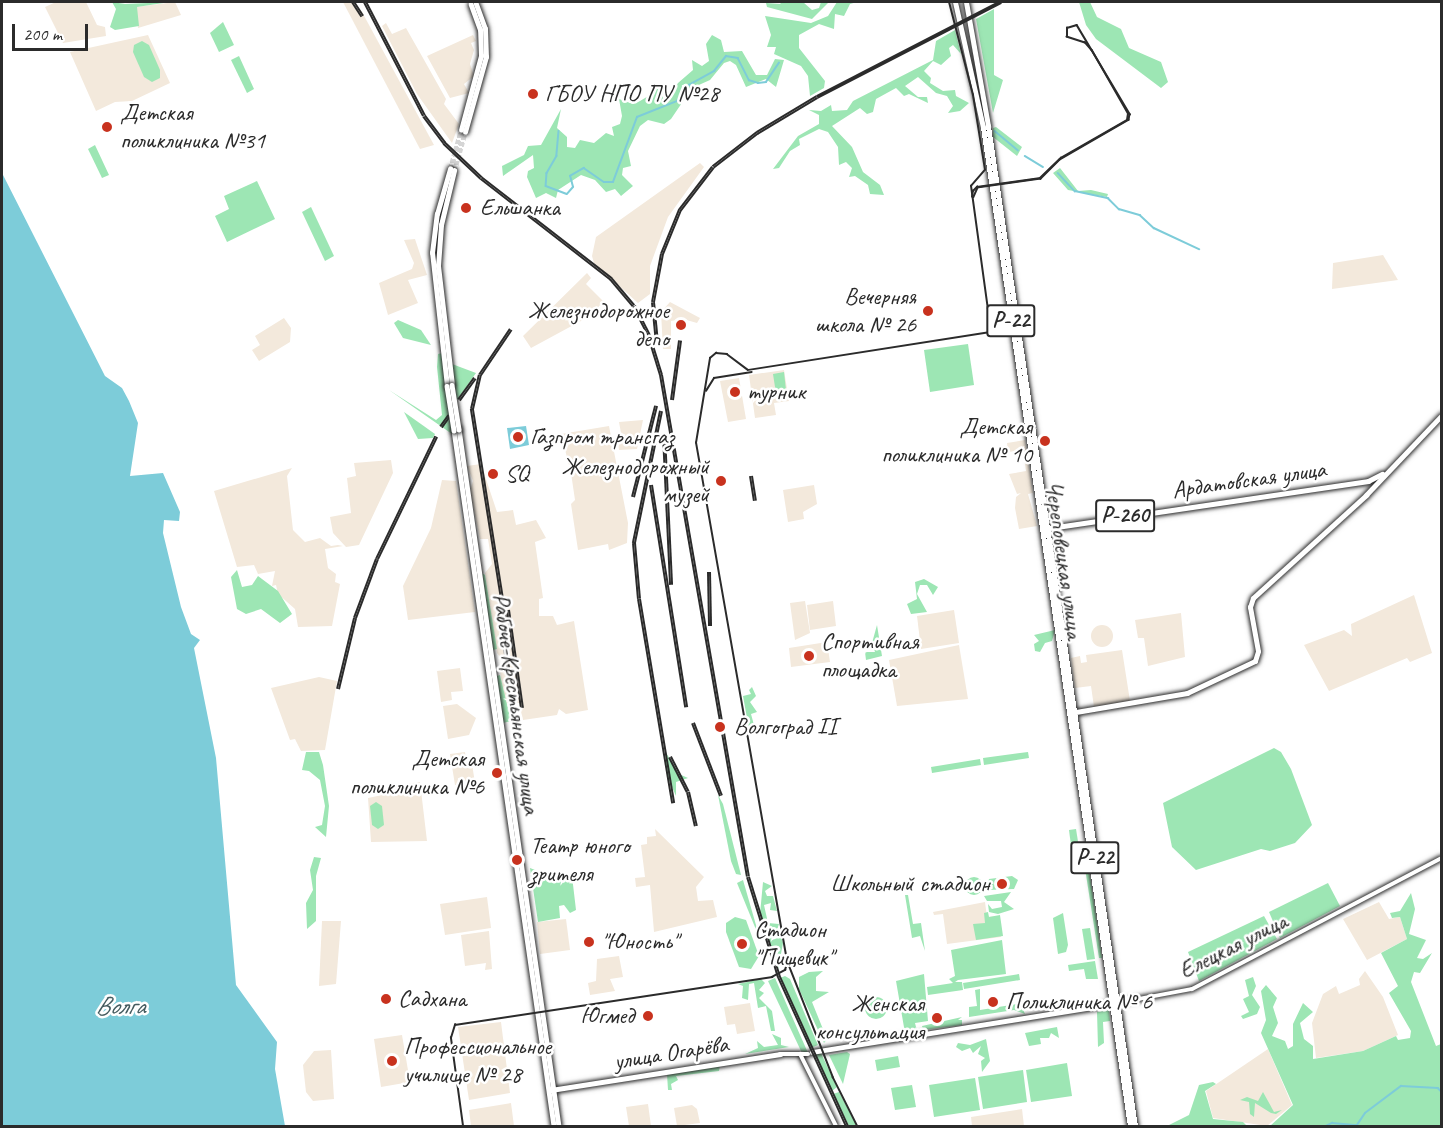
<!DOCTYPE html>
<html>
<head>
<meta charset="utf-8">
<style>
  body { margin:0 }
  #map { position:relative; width:1443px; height:1128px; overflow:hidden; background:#fff; font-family:Caveat,sans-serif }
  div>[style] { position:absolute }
  .built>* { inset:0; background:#f3e9dc }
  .round { border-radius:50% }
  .green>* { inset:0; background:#9de6b4 }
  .water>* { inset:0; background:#7dccd9 }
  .stream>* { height:1.5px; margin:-0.75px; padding:0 0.75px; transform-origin:0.75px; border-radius:0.75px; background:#7dccd9 }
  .primary-tunnel>* { height:4.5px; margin-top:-2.25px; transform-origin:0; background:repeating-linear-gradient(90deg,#d5d5d5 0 4.5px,transparent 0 6.5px) }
  .roads { filter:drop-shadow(0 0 2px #2b2b2b) drop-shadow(0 0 2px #2b2b2b) }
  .secondary>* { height:4px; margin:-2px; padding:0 2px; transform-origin:2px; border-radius:2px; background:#fff }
  .primary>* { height:4.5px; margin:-2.25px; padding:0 2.25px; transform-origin:2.25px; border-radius:2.25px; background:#fff }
  .highway>* { height:5px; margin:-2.5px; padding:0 2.5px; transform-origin:2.5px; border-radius:2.5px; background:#fff }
  .tram>* { height:1.5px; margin:-0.75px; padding:0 0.75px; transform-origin:0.75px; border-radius:0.75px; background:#2b2b2b }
  .rail>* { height:4px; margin-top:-2px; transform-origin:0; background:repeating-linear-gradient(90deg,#fff 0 4.5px,#2b2b2b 0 9px); box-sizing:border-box; border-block:2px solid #2b2b2b }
  .bridges { filter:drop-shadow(0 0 2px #2b2b2b) drop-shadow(0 0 2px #2b2b2b) }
  .primary-bridge>* { height:4.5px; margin:-2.25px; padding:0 2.25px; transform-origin:2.25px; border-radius:2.25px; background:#fff }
  .dots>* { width:16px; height:16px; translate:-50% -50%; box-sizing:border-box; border:3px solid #fff; border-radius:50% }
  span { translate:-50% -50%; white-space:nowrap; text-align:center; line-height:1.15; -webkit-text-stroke:5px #fff; paint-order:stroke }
  .shield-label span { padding:2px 4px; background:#fff; border:2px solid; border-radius:4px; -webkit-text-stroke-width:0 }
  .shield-label { font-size:22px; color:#2b2b2b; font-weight:700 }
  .poi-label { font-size:24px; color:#2b2b2b }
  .left { translate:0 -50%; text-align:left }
  .right { translate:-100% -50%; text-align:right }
  .street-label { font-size:24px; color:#2b2b2b }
  .water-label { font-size:26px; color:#445b5f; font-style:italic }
  .frame { position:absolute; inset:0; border:3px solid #2b2b2b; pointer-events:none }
  .scale { position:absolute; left:12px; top:24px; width:76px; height:27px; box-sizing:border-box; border:3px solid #2b2b2b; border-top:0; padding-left:8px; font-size:18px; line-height:21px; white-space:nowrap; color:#2b2b2b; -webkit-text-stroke:4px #fff; paint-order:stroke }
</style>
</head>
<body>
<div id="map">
  <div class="built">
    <i style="clip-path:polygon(56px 2px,86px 2px,97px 25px,105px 27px,106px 36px,63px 43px,45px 7px)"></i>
    <i style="clip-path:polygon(175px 2px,181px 15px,138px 28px,136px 7px)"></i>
    <i style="clip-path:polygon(343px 2px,354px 2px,362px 12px,434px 145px,420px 149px)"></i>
    <i style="clip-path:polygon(386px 23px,392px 34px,406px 28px,423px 58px,446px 99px,444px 104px,459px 124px,452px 143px,417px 94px,382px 26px)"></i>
    <i style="clip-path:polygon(148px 35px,170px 83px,132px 101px,115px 102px,96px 111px,70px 52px)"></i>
    <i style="clip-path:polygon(473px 35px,476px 41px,471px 43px,474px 50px,470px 64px,474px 76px,464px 84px,469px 93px,450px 98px,427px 56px)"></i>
    <i style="clip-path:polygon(700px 163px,704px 167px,668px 217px,650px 266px,650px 294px,638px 303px,594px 263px,592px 256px,596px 237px)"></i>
    <i style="clip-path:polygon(415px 239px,427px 275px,408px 280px,418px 303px,388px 315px,379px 283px,412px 269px,414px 263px,404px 240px)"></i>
    <i style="clip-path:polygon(1383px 255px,1398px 280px,1332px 289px,1333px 263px)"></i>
    <i style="clip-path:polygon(587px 273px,591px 278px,586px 284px,607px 305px,604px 308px,600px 305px,592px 315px,531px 348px,523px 336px)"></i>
    <i style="clip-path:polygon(670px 302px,700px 318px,697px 323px,683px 319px,671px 321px,671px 349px,663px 349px,661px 312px)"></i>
    <i style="clip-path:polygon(284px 318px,291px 328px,290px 342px,259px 361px,252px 350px,260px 345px,255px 336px)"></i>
    <i style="clip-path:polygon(784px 370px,789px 401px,774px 403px,776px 415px,755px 418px,749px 375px)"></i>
    <i style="clip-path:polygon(739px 378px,746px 419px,728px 422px,720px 381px)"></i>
    <i style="clip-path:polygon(643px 420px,637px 449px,619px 450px,617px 437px,626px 435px,621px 433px,619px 422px)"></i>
    <i style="clip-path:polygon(609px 426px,628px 523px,627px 543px,609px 550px,608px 544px,578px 550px,571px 504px,575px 500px,571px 473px,561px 434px)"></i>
    <i style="clip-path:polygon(1025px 440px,1033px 493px,1028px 494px,1037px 526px,1019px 529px,1015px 508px,1016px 497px,1021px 493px,1017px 494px,1009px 474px,1026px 471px,1023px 450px,1008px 452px,1007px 443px)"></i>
    <i style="clip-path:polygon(391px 460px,393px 473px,359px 545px,346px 547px,333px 533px,330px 517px,351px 513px,347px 478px,356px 476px,354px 463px)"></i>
    <i style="clip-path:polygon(481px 464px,497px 512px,513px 510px,516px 525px,536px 520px,546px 538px,535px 542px,543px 598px,539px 599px,539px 616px,553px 616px,557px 625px,574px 621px,588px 710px,566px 714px,559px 709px,557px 715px,523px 720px,519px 703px,505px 703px,500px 671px,503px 661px,497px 653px,485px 573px,492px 564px,488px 539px,480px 539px,470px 491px,473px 481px,467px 466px)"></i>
    <i style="clip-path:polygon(292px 468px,287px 476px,293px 530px,305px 542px,320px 538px,331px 546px,338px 545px,343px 546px,325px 549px,328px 568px,336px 574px,335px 582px,340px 584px,332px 626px,298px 627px,295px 609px,278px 594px,276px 585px,272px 586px,275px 571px,258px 574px,254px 565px,237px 567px,214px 491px)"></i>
    <i style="clip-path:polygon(442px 480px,456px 481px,475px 612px,408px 620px,403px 586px,431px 528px)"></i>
    <i style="clip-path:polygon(814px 485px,817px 504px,803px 512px,804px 519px,788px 522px,783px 490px)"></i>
    <i style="clip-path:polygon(1414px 595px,1432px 653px,1410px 662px,1407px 658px,1329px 691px,1304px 645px,1344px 630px,1352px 636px,1351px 624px)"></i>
    <i style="clip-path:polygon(805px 601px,810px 633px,795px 640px,790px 603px)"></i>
    <i style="clip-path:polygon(833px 601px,836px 626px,810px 630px,807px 605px)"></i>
    <i style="clip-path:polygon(954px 610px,959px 643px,921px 649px,917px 616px)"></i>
    <i style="clip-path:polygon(1181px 613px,1185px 657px,1148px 666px,1144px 638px,1138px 638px,1135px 620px)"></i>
    <i class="round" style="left:1091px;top:625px;width:22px;height:22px"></i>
    <i style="clip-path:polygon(827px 642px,830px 662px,791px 667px,789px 648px)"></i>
    <i style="clip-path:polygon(959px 645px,968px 699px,897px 706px,889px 660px)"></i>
    <i style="clip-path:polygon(1122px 650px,1130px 701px,1094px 707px,1091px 686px,1075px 688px,1071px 658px,1080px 656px,1081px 663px,1087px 662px,1086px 655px)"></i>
    <i style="clip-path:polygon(460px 668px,463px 691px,451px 692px,452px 700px,441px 702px,437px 671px)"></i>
    <i style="clip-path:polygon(319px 677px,337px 681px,325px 750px,301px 751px,295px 739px,290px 740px,271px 688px)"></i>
    <i style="clip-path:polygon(457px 704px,476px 718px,469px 735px,448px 739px,443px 706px)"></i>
    <i style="clip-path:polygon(465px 752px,467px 765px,472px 764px,475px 783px,455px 785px,450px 754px)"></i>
    <i style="clip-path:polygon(420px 782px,427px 841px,371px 842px,368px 798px,387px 794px,385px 787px)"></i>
    <i style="clip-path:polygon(655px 829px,704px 877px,696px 887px,698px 901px,713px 900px,717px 917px,654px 932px,650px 885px,636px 887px,635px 878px,645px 877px,641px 845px,647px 844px,647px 837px,656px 836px)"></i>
    <i style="clip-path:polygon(487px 897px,491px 928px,445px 935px,440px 904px)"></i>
    <i style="clip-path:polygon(985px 902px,987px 917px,998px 916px,1001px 937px,947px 944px,943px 914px,934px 915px,933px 912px)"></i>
    <i style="clip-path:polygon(1379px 902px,1389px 919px,1400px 917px,1407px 939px,1367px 960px,1343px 919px)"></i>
    <i style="clip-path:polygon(566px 919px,570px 950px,540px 954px,537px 922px)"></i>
    <i style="clip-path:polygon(322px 921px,341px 921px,336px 984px,319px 986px)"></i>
    <i style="clip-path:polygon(489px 931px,492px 969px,485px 970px,486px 963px,465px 966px,461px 935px)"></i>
    <i style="clip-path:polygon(619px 956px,623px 977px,610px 979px,615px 991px,590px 995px,588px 983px,596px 981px,597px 959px)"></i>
    <i style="clip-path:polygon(1365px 971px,1383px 997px,1398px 1035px,1363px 1051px,1316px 1058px,1312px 1023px,1323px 994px,1336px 986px,1339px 994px,1360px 985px,1359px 979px)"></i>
    <i style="clip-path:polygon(750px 1003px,755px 1031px,737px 1034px,735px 1024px,727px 1025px,724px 1007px)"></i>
    <i style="clip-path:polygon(501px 1022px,510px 1093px,469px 1100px,458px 1027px)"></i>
    <i style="clip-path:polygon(402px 1035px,410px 1082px,381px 1087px,374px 1039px)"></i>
    <i style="clip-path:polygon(1268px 1049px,1292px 1105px,1267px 1126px,1213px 1118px,1206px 1091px)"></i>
    <i style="clip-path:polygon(331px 1050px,334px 1099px,313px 1101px,306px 1092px,303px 1065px,314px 1051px)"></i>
    <i style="clip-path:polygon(511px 1103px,514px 1126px,471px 1126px,469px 1110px)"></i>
    <i style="clip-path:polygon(648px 1104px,651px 1126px,629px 1126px,626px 1107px)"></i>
    <i style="clip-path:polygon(692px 1105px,697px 1109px,700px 1123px,677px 1126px,674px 1108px)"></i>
    <i style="clip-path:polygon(1022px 1109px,1024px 1126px,972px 1126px,971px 1117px)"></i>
  </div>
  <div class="green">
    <i style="clip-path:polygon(112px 2px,125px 4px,170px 2px,137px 7px,139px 26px,115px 30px,110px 27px,116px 9px)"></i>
    <i style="clip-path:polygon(779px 2px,803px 2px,812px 10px,819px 8px,821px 2px,829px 2px,812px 19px,767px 7px,766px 3px,781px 4px)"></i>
    <i style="clip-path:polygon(837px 2px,857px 2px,850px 4px,844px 16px,835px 14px,834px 29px,819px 24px,799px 35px,799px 48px,825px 81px,824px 88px,810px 96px,808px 76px,801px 66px,774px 54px,776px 47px,767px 47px,771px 35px,765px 16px,811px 23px,828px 16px)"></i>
    <i style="clip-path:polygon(1079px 2px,1090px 2px,1097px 17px,1121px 29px,1129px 48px,1161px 62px,1168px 82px,1161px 88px,1096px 39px,1086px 25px)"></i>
    <i style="clip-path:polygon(994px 9px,994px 75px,1003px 80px,993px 113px,976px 19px)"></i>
    <i style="clip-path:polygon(223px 22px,234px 45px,219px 52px,210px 33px)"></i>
    <i style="clip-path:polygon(955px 30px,961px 54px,953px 45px,949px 48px,951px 56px,941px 65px,933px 61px,924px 71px,931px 78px,930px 83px,943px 91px,955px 90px,956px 96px,969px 103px,960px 111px,948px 113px,953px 106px,947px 96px,936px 93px,918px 77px,905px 86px,918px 97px,927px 97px,928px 103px,909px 94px,904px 96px,896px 88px,876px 99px,873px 112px,867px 114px,860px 108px,832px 126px,852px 147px,863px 172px,880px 185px,884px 195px,870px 194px,868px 185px,855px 176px,849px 177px,852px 168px,846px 162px,839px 165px,838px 147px,828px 132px,819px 129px,799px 139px,800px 145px,790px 151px,779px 168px,773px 169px,798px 136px,819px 124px,819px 115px,809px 110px,821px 111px,831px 105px,832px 111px,847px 110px,853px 101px,933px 60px,936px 41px)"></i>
    <i style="clip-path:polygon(712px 35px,721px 40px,724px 52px,742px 51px,756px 75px,767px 75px,775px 59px,784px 60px,776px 87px,766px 79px,746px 87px,736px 65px,730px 61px,724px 63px,710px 80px,692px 88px,671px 119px,664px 124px,648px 120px,640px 126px,628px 151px,631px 166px,623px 168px,622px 175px,633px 186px,621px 196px,615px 189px,606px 192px,595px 180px,581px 175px,558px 190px,556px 198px,546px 193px,536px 198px,527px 177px,528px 171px,534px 168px,533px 155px,503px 176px,502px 166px,524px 155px,528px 146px,541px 145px,561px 109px,557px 128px,567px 137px,567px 147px,575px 148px,580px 140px,594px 143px,606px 133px,614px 136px,612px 127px,620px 124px,622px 116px,619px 99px,633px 104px,640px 101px,650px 95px,651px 86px,659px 89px,664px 100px,668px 98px,678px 83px,693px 70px,692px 60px,702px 66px,709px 61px,706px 44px)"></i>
    <i style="clip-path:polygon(142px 41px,149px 45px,160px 70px,160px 78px,152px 82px,144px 77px,133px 52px,134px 45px)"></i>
    <i style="clip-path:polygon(239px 56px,254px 89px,247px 93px,231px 60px)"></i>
    <i style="clip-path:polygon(996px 127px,1022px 147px,1017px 156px,993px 137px,993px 128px)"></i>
    <i style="clip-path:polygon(95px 145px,109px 175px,102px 178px,88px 149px)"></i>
    <i style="clip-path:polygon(1060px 168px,1078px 191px,1091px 190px,1108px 194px,1107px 197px,1068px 190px,1053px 173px)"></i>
    <i style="clip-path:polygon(257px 181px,275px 219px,227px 242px,215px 216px,229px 209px,224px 196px)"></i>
    <i style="clip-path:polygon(311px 207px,334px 256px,325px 261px,302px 212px)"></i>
    <i style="clip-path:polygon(398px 320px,421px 330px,431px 345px,403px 338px,394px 323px)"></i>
    <i style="clip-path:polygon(968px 344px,974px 385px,930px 392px,924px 350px)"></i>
    <i style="clip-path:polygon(442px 353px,452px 433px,452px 434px,389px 390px,436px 420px,442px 415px,437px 367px,438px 354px)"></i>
    <i style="clip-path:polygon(452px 364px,476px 373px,457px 400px)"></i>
    <i style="clip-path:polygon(784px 372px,787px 399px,777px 400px,773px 374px)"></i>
    <i style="clip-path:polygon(404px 412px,435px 434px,433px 438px,418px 439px)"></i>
    <i style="clip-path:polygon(237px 570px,242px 587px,252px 585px,258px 576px,278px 591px,292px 614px,280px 623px,261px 609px,246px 614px,237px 609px,231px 577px)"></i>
    <i style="clip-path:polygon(482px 573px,485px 575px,497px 649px,493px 650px)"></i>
    <i style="clip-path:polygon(924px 579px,938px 587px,933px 595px,927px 585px,920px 585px,917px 594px,927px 612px,911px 614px,907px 604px,917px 599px,915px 582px)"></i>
    <i style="clip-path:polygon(877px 625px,882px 656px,866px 660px,865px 652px,875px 652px,872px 643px)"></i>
    <i style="clip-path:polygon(1055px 630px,1052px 641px,1045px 643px,1040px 652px,1035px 651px,1034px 644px,1039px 641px,1034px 635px)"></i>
    <i style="clip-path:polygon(500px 675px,511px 721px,503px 723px,497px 676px)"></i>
    <i style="clip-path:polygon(752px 687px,756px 696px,750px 702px,757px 712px,751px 714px,754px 725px,749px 729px,743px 696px,751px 694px,749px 690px)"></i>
    <i style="clip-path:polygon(1274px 748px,1281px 752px,1291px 769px,1312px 825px,1295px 843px,1270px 851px,1261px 849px,1196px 870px,1172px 847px,1163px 803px)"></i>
    <i style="clip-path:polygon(665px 751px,679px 774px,688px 778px,676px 782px,676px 796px,667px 776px)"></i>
    <i style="clip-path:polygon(306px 752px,319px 752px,323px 765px,329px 806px,326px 837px,315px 827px,322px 825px,325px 806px,320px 780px,309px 771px,302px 770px)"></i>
    <i style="clip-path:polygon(1028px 752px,1029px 758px,984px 765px,983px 758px)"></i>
    <i style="clip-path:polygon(980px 759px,981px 765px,932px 773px,931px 767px)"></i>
    <i style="clip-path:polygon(718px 795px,723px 804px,741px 875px,736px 874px,731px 861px)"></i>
    <i style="clip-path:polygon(376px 802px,382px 806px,384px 825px,378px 829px,372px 825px,370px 806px)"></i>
    <i style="clip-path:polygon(1076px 829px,1081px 860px,1073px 861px,1069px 830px)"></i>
    <i style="clip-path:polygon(314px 857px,321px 858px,316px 876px,316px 921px,307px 929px,306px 903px,313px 890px,310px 870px)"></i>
    <i style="clip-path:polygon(1084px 862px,1088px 862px,1102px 958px,1099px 958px)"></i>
    <i style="clip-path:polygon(530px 868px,558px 879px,572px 876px,576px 910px,570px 913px,564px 905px,559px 906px,560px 918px,538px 922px)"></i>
    <i style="clip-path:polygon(1012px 876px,1018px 880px,1014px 889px,986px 890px,989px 879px)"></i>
    <i class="round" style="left:965px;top:877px;width:18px;height:18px"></i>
    <i style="clip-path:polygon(743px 880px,758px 932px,759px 937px,737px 883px)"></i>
    <i style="clip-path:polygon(763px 882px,772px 886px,765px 891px,767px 896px,773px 896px,777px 911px,770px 910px,771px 903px,764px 905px,768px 923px,779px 924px,777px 930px,770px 927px,772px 940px,781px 937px,783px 943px,778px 970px,760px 914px)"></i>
    <i style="clip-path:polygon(1328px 883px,1340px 906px,1280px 938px,1269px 912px)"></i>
    <i style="clip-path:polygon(1011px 892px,1004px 902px,1014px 909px,998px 914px,989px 912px,988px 904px,992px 909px,1002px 907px,1001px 901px,987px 901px,984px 896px)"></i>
    <i style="clip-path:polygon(1411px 893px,1415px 909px,1409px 934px,1426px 940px,1417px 958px,1423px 959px,1432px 953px,1420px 973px,1414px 972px,1411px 982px,1436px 1046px,1441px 1044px,1441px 1126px,1270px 1126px,1293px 1105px,1261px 1033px,1266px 1020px,1261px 991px,1266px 985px,1277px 998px,1273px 1007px,1278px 1023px,1272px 1036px,1285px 1041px,1288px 1049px,1293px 1046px,1293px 1024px,1303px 1003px,1313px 1012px,1300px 1023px,1304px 1039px,1313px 1046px,1313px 1059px,1363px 1051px,1396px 1036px,1398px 1040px,1410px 1038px,1411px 1031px,1389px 993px,1398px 986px,1381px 953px,1407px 939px,1400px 917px,1392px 918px,1390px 913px,1400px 911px)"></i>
    <i style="clip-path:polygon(905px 895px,908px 895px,913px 924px,921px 923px,925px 951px,920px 936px,912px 938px)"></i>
    <i style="clip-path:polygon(988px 912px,989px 917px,1000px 915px,1003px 936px,976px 940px,973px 924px,985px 923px,984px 913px)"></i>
    <i style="clip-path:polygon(1063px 913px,1068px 945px,1066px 952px,1058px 954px,1053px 918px)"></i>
    <i style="clip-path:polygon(1264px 916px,1277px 939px,1199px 981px,1188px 952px)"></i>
    <i style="clip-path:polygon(735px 917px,746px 920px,759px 956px,751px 969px,739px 967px,726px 932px,726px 923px)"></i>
    <i style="clip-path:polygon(1090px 928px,1095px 959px,1087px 960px,1082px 929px)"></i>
    <i style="clip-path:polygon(1002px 940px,1006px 974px,958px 980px,955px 982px,962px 982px,963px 990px,928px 995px,927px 987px,953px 983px,949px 979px,955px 976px,951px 950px)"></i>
    <i style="clip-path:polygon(1095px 961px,1098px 979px,1086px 979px,1084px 969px,1069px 971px,1068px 965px)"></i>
    <i style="clip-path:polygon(809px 972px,823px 971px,816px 977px,816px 991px,829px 992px,812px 1002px,827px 1039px,824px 1043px,799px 989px,799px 977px)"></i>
    <i style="clip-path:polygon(924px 974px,928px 1021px,915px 1023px,917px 1031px,905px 1033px,896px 981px)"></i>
    <i style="clip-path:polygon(1019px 974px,1020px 980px,964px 989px,963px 983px)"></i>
    <i style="clip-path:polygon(785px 976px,790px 979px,818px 1045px,811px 1048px,780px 978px)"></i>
    <i style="clip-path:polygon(1253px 977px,1256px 986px,1252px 995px,1260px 1007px,1257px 1014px,1243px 1019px,1241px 1016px,1249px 1012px,1243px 999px,1249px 996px,1245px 980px)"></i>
    <i style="clip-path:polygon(775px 978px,808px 1053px,801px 1051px,768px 981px)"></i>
    <i style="clip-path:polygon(761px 979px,765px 983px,759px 990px,764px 993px,759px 998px,772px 1011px,775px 1031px,771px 1031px,766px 1006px,758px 1008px,754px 983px,749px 984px,748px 1000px,742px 998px,743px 986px,738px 984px)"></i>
    <i style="clip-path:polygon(980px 989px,980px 1010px,1017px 1004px,1016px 1008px,1022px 1007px,1025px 1014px,1014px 1010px,969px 1017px,969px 1007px,977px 1006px,975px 990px)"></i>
    <i class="round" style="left:865px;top:997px;width:22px;height:22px"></i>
    <i style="clip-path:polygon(1109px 1009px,1110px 1021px,1103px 1022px,1104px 1043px,1098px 1047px,1097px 1012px)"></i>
    <i style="clip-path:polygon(962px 1017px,958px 1020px,962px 1020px,962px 1025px,923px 1030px,922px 1026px)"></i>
    <i style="clip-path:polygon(1057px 1027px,1059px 1038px,1051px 1033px,1049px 1038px,1040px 1038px,1041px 1044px,1029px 1046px,1025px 1033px)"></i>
    <i style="clip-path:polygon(772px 1034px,781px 1038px,781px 1045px,789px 1047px,745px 1054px,758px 1048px,757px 1041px,764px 1047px,778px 1045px)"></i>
    <i style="clip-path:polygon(986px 1039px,990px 1061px,982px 1072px,981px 1061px,985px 1058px,978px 1054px,981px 1046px,973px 1053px,970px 1048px,962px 1051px,956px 1047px,958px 1043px,970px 1045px)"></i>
    <i style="clip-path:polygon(820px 1051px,837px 1087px,832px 1091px,814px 1053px)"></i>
    <i style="clip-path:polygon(847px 1052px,850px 1054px,843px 1084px,829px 1055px)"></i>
    <i style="clip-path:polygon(898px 1056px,900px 1067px,877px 1071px,875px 1060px)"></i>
    <i style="clip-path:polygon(1067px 1063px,1072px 1096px,1031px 1102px,1026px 1070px)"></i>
    <i style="clip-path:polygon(720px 1065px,719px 1071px,676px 1076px,678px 1080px,671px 1084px,672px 1090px,668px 1090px,667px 1074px)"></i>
    <i style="clip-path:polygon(1023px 1070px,1027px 1102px,983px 1109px,978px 1077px)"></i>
    <i style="clip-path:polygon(975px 1078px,980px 1110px,934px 1117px,929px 1085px)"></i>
    <i style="clip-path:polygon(1213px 1082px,1216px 1084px,1205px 1091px,1213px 1119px,1243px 1122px,1247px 1126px,1153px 1126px,1151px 1125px,1169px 1125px,1189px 1115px,1199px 1085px)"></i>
    <i style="clip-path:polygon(912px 1085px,916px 1107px,895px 1110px,891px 1088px)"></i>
    <i style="clip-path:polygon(839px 1092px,857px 1126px,849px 1126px,833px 1094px)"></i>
    <i style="clip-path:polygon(1263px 1092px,1274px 1112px,1282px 1110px,1276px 1114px,1271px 1113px,1255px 1103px,1254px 1117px,1250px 1114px,1249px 1102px,1240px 1100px,1247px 1097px,1258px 1101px)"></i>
  </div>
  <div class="water">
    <i style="clip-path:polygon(2px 173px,105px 376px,122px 388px,129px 401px,138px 423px,130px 476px,163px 473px,180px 512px,179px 521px,164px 520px,163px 533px,181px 607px,191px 634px,200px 640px,194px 648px,216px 758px,236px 985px,277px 1042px,275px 1069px,285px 1126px,2px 1126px)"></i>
    <i style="clip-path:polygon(526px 426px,529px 445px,510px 449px,507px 428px)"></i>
  </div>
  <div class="stream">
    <i style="left:559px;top:131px;width:25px;rotate:95deg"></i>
    <i style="left:557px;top:156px;width:20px;rotate:120deg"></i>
    <i style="left:547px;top:173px;width:13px;rotate:94deg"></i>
    <i style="left:546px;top:186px;width:22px;rotate:21deg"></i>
    <i style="left:567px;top:194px;width:9px;rotate:-49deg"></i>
    <i style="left:573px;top:187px;width:11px;rotate:-105deg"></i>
    <i style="left:570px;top:176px;width:16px;rotate:-30deg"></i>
    <i style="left:584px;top:168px;width:24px;rotate:35deg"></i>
    <i style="left:604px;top:182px;width:9px"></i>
    <i style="left:613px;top:182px;width:69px;rotate:-69.7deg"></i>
    <i style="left:637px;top:117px;width:43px;rotate:-21.8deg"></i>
    <i style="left:677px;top:101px;width:20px;rotate:-53deg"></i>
    <i style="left:689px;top:85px;width:29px;rotate:-29deg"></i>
    <i style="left:714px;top:71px;width:19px;rotate:-51deg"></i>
    <i style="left:726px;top:56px;width:12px;rotate:9deg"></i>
    <i style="left:738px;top:58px;width:25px;rotate:63deg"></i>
    <i style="left:749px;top:80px;width:9px;rotate:18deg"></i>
    <i style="left:758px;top:83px;width:8px;rotate:-7deg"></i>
    <i style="left:766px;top:82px;width:23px;rotate:-56deg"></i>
    <i style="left:995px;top:131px;width:30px;rotate:40deg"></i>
    <i style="left:1025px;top:156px;width:21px;rotate:31deg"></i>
    <i style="left:1058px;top:173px;width:25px;rotate:47deg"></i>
    <i style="left:1075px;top:191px;width:34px;rotate:12deg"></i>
    <i style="left:1108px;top:198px;width:16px;rotate:45deg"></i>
    <i style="left:1119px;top:209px;width:22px;rotate:16deg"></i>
    <i style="left:1140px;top:215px;width:19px;rotate:43deg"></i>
    <i style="left:1154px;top:228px;width:50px;rotate:25deg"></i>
    <i style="left:1326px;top:1126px;width:7px;rotate:-27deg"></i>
    <i style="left:1332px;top:1123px;width:25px;rotate:5deg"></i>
    <i style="left:1357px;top:1125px;width:14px;rotate:-56deg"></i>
    <i style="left:1365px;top:1113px;width:45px;rotate:-36.9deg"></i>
    <i style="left:1401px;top:1086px;width:37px;rotate:3deg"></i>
    <i style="left:1438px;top:1088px;width:6px;rotate:45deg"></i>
  </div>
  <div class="primary-tunnel">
    <i style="left:450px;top:169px;width:41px;rotate:-74.2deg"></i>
    <i style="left:454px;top:171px;width:41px;rotate:-74.2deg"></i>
  </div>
  <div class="roads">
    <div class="secondary">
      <i style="left:1117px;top:1003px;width:76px;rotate:-10.6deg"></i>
      <i style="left:1192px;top:989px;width:282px;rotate:-27.7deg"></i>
      <i style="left:800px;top:1054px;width:80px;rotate:63.4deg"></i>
    </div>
    <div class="primary">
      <i style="left:461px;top:130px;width:77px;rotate:-74.9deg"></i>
      <i style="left:481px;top:56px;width:26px;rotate:-92deg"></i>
      <i style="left:480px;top:30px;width:27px;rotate:-110deg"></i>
      <i style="left:465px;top:132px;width:78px;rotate:-74.4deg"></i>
      <i style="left:486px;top:57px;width:28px;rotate:-92deg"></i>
      <i style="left:485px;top:29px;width:27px;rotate:-110deg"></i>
      <i style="left:452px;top:385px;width:120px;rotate:-96.7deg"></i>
      <i style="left:438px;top:266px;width:41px;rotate:-85.8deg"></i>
      <i style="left:441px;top:225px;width:56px;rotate:-76.5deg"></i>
      <i style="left:447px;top:386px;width:134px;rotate:-96.4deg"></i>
      <i style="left:432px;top:253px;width:39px;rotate:-83deg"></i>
      <i style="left:437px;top:214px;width:47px;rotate:-73.9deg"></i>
      <i style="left:459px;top:429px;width:704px;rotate:81.84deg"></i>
      <i style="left:454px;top:430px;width:703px;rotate:81.82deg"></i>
      <i style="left:812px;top:1052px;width:305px;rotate:-9.1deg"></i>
      <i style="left:551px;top:1090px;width:232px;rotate:-8.9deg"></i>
      <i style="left:780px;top:1054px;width:28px"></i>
    </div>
    <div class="highway">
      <i style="left:955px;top:2px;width:128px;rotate:77.4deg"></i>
      <i style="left:983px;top:127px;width:1010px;rotate:81.63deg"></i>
      <i style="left:966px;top:2px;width:126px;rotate:79.9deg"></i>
      <i style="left:988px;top:126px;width:1011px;rotate:81.64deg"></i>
      <i style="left:1043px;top:529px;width:329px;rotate:-8.4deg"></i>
      <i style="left:1368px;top:481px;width:16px;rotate:-27deg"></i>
      <i style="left:1070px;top:713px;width:119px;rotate:-9.7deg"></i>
      <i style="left:1187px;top:693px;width:75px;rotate:-25.2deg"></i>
      <i style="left:1255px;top:661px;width:10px;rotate:-73deg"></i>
      <i style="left:1258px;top:651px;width:45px;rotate:-100.3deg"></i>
      <i style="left:1250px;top:607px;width:9px;rotate:-72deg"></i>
      <i style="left:1253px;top:598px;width:153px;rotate:-42.3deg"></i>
      <i style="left:1366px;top:495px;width:110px;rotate:-46.5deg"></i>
    </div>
  </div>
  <div class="tram">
    <i style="left:972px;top:197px;width:6px;rotate:-81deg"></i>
    <i style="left:973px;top:191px;width:6px;rotate:-45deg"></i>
    <i style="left:977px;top:187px;width:64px;rotate:-8.1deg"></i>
    <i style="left:1040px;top:178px;width:29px;rotate:-44deg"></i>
    <i style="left:1061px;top:158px;width:76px;rotate:-29.9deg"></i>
    <i style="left:1127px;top:120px;width:6px;rotate:-81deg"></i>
    <i style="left:1128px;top:114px;width:73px;rotate:-119.7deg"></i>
    <i style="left:1092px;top:51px;width:11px;rotate:-131deg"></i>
    <i style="left:1085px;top:43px;width:19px;rotate:-162deg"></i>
    <i style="left:1067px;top:37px;width:9px;rotate:-90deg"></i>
    <i style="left:1067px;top:28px;width:10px;rotate:-17deg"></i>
    <i style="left:1077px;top:25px;width:104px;rotate:59.2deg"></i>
    <i style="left:1130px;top:114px;width:6px;rotate:99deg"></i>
    <i style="left:1129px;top:120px;width:80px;rotate:149.9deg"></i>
    <i style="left:1060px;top:160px;width:27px;rotate:135deg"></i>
    <i style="left:1041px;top:179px;width:64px;rotate:171.9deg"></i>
    <i style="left:978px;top:188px;width:10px;rotate:114deg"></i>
    <i style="left:706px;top:391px;width:15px;rotate:-58deg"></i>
    <i style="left:714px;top:378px;width:38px;rotate:-9deg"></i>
    <i style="left:463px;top:1126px;width:89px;rotate:-97.8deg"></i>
    <i style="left:451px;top:1038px;width:14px;rotate:-73deg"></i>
    <i style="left:455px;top:1025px;width:321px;rotate:-8.6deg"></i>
    <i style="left:772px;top:977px;width:15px;rotate:-28deg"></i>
    <i style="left:785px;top:970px;width:9px;rotate:-72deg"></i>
    <i style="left:857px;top:1126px;width:54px;rotate:-116.6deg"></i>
    <i style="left:833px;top:1078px;width:126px;rotate:-111.5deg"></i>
    <i style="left:787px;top:961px;width:526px;rotate:-99.96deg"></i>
    <i style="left:696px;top:443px;width:86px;rotate:-80.6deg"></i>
    <i style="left:710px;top:358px;width:8px;rotate:-40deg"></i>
    <i style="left:716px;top:353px;width:11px;rotate:5deg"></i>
    <i style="left:727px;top:354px;width:26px;rotate:37deg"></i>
    <i style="left:748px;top:370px;width:246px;rotate:-8.9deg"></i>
    <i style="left:991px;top:332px;width:147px;rotate:-97.8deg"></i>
    <i style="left:971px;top:186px;width:21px;rotate:-49deg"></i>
    <i style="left:985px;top:170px;width:76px;rotate:-99.1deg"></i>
    <i style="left:973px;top:95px;width:96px;rotate:-104.5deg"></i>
  </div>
  <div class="rail">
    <i style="left:353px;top:2px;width:17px;rotate:57deg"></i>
    <i style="left:365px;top:2px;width:128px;rotate:62.6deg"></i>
    <i style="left:424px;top:116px;width:34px;rotate:53deg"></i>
    <i style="left:444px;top:143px;width:51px;rotate:43.4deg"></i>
    <i style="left:481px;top:178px;width:165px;rotate:37.8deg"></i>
    <i style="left:611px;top:279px;width:35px;rotate:50deg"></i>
    <i style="left:634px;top:306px;width:34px;rotate:63deg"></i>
    <i style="left:649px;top:336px;width:41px;rotate:72.9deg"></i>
    <i style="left:661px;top:375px;width:509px;rotate:80.17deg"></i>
    <i style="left:748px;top:877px;width:105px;rotate:72.8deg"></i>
    <i style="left:779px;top:977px;width:164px;rotate:65.5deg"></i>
    <i style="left:657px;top:343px;width:41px;rotate:-95.6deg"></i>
    <i style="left:653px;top:302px;width:49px;rotate:-79.4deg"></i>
    <i style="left:662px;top:254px;width:48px;rotate:-67.8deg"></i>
    <i style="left:680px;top:210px;width:54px;rotate:-52.5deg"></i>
    <i style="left:713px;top:167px;width:56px;rotate:-37.7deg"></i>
    <i style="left:757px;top:133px;width:70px;rotate:-31deg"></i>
    <i style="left:817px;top:97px;width:207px;rotate:-27.3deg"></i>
    <i style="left:459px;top:400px;width:27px;rotate:-54deg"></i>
    <i style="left:672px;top:400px;width:60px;rotate:-82.3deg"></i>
    <i style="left:661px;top:411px;width:135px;rotate:101.6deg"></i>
    <i style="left:634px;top:543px;width:56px;rotate:84.9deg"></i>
    <i style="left:639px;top:599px;width:207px;rotate:80.5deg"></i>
    <i style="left:441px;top:427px;width:14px;rotate:-54deg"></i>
    <i style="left:664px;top:435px;width:150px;rotate:87.3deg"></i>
    <i style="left:751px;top:476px;width:25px;rotate:81deg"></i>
    <i style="left:651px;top:485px;width:225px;rotate:81deg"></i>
    <i style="left:633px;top:497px;width:94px;rotate:-75.8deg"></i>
    <i style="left:709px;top:572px;width:54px;rotate:88.9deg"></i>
    <i style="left:508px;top:610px;width:99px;rotate:81.9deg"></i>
    <i style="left:505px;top:618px;width:212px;rotate:-99deg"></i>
    <i style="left:472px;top:409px;width:35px;rotate:-77deg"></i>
    <i style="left:480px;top:375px;width:55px;rotate:-56deg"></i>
    <i style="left:503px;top:635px;width:47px;rotate:81.3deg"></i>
    <i style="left:338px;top:689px;width:73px;rotate:-76.5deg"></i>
    <i style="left:355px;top:618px;width:63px;rotate:-69.6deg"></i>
    <i style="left:377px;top:559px;width:136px;rotate:-64.2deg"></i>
    <i style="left:693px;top:723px;width:78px;rotate:69deg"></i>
    <i style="left:670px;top:757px;width:39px;rotate:63deg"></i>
    <i style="left:688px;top:792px;width:35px;rotate:77deg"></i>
  </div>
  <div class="bridges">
    <div class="primary-bridge">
      <i style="left:452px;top:385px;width:45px;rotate:81deg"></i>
      <i style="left:447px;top:386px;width:45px;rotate:81deg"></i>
    </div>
  </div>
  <div class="dots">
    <i style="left:533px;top:94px;background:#c8321e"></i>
    <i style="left:107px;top:127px;background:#c8321e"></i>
    <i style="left:466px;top:208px;background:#c8321e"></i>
    <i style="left:928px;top:311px;background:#c8321e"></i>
    <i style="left:681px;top:325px;background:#c8321e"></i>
    <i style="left:735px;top:392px;background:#c8321e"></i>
    <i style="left:518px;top:437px;background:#c8321e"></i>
    <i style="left:1045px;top:441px;background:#c8321e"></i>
    <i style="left:493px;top:474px;background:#c8321e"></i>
    <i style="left:721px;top:481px;background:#c8321e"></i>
    <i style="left:809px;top:656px;background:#c8321e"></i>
    <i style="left:720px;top:727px;background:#c8321e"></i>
    <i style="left:497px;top:773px;background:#c8321e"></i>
    <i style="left:517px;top:860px;background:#c8321e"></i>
    <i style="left:1002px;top:884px;background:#c8321e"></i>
    <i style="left:589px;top:942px;background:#c8321e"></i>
    <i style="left:742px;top:944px;background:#c8321e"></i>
    <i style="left:386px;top:999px;background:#c8321e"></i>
    <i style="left:993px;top:1002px;background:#c8321e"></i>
    <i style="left:648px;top:1016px;background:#c8321e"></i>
    <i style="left:937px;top:1018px;background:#c8321e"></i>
    <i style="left:392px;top:1061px;background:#c8321e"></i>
  </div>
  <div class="shield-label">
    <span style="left:1011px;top:321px">Р-22</span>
    <span style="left:1125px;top:516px">Р-260</span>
    <span style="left:1095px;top:858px">Р-22</span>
  </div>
  <div class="poi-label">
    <span class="left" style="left:545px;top:94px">ГБОУ НПО ПУ №28</span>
    <span class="left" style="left:120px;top:127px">Детская<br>поликлиника №31</span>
    <span class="left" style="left:480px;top:208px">Ельшанка</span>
    <span class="right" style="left:916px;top:311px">Вечерняя<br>школа № 26</span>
    <span class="right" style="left:669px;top:325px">Железнодорожное<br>депо</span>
    <span class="left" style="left:747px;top:392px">турник</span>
    <span class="right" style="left:1032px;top:441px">Детская<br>поликлиника № 10</span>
    <span class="left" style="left:530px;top:437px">Газпром трансгаз</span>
    <span class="right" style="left:709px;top:481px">Железнодорожный<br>музей</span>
    <span class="left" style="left:505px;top:474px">SQ</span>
    <span class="left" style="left:821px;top:656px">Спортивная<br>площадка</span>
    <span class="left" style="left:734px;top:727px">Волгоград II</span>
    <span class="right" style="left:484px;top:773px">Детская<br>поликлиника №6</span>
    <span class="left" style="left:530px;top:860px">Театр юного<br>зрителя</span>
    <span class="right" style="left:990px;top:884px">Школьный стадион</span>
    <span class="left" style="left:754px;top:944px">Стадион<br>"Пищевик"</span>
    <span class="left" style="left:601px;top:942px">"Юность"</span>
    <span class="left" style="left:398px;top:999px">Садхана</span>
    <span class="left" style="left:1006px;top:1002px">Поликлиника № 6</span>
    <span class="right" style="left:924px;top:1018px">Женская<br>консультация</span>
    <span class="right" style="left:634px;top:1016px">Югмед</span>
    <span class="left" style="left:404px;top:1061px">Профессиональное<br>училище № 28</span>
  </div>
  <div class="street-label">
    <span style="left:1249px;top:480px;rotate:-8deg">Ардатовская улица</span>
    <span style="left:1064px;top:560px;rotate:82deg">Череповецкая улица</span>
    <span style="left:516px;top:704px;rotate:82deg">Рабоче-Крестьянская улица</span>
    <span style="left:1233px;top:946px;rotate:-27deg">Елецкая улица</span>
    <span style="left:671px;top:1053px;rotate:-9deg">улица Огарёва</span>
  </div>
  <div class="water-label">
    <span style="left:120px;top:1006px">Волга</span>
  </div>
  <div class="frame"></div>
  <div class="scale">200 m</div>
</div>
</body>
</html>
